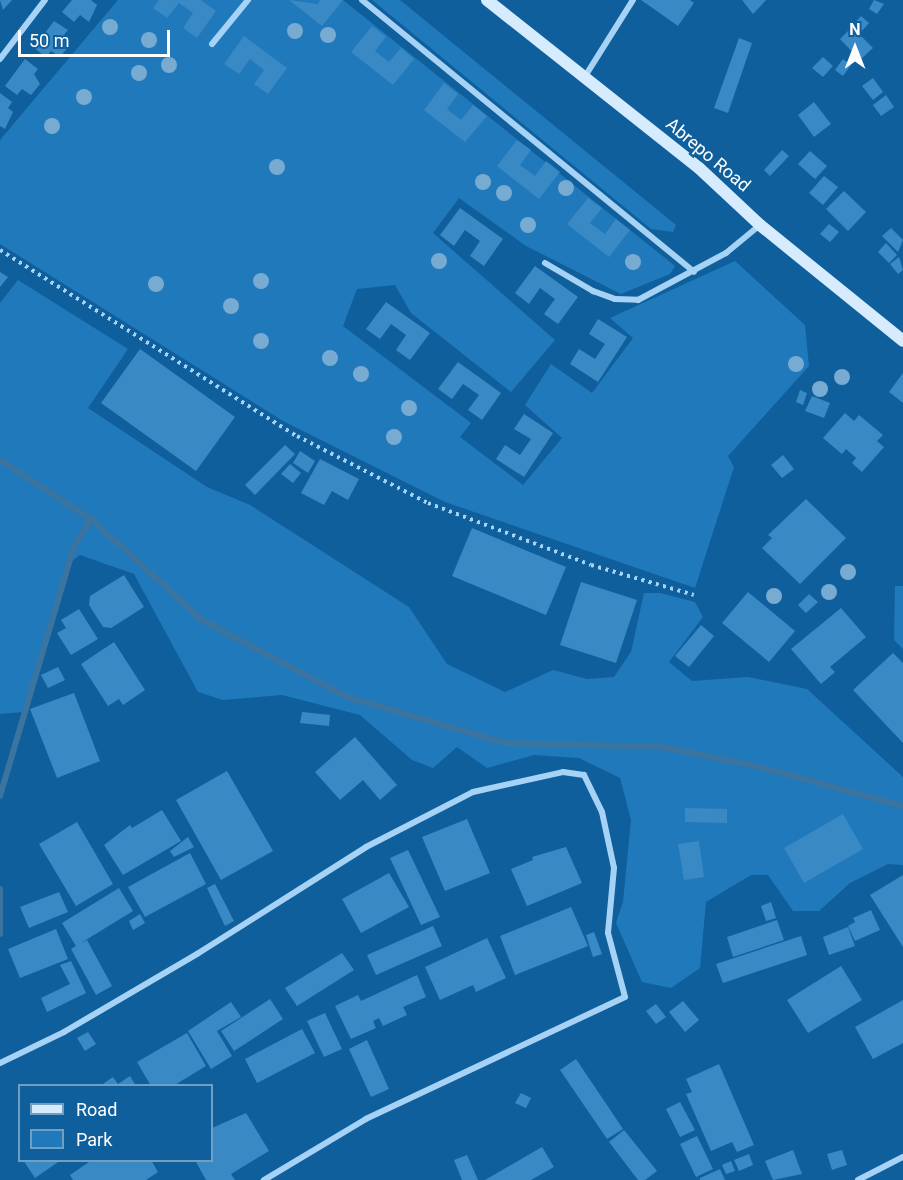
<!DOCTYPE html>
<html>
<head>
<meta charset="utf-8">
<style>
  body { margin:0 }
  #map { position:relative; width:903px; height:1180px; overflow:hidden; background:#105f9d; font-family:Roboto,sans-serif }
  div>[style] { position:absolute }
  .green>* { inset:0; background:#1f79bb }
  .stream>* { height:6px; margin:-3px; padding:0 3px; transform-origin:3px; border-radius:3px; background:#3c74a0 }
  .building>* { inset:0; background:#3989c5 }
  .path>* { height:4px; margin-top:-2px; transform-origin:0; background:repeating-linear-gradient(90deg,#a6d3f5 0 3px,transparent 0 7.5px) }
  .street>* { height:6px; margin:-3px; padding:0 3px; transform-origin:3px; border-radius:3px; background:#a6d3f5 }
  .secondary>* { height:12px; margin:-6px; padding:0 6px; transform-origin:6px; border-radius:6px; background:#d6ecfe }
  .trees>* { width:16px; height:16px; margin:-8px; border-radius:50%; background:#78abd2 }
  span { translate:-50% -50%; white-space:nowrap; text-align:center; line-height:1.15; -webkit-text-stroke:5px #105f9d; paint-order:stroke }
  .street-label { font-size:18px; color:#fff }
  .legend { position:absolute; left:18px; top:1084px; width:195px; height:78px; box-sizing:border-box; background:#105f9d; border:2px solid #709fc4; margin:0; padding:8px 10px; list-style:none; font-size:18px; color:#fff }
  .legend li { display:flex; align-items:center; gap:12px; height:30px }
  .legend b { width:30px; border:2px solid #709fc4 }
  .north { position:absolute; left:825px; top:18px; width:60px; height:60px; -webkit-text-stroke:4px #105f9d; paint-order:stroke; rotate:0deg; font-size:16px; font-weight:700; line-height:24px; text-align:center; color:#fff }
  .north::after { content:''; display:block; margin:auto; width:21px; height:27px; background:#fff; clip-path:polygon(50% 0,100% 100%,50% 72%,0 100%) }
  .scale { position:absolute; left:18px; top:30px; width:152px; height:27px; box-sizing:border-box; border:3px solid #fff; border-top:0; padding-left:8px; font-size:18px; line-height:21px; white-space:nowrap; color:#fff; -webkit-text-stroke:4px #105f9d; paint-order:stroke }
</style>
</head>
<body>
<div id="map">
  <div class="green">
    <i style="clip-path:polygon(118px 0,343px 0,675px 266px,670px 274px,621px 294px,526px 246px,459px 198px,433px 233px,555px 340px,511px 392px,411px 313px,395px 285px,357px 289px,343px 326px,471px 423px,460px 437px,523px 485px,562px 438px,525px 405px,551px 364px,592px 393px,633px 338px,610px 318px,735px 261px,805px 325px,809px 366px,728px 456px,734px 467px,695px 588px,445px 502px,283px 421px,0 244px,0 140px)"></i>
    <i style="clip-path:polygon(372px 0,400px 0,676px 225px,673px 232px,651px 229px)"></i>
    <i style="clip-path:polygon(18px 280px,128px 349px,88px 408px,207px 487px,250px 505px,409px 607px,447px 664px,505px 692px,553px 670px,587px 679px,614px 677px,631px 652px,644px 593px,660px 593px,695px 602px,703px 617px,669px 662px,692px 681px,748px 677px,807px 689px,903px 777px,903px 865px,888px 864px,850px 883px,819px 911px,793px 911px,768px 875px,751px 875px,706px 902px,700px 968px,671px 988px,642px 982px,616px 923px,623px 902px,631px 820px,620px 778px,579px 758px,534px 755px,487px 768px,457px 747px,433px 768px,412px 760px,360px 715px,282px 695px,223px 700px,198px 692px,134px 574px,80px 555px,72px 561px,23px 712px,0 714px,0 303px)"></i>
    <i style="clip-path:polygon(895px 586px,903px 586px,903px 649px,894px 640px)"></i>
  </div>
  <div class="stream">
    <i style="left:0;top:460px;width:108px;rotate:33deg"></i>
    <i style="left:91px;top:519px;width:150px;rotate:42.3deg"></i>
    <i style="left:202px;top:620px;width:164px;rotate:28deg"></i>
    <i style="left:347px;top:697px;width:165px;rotate:16.2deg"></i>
    <i style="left:505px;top:743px;width:157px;rotate:1.5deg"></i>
    <i style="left:662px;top:747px;width:104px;rotate:11.6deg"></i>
    <i style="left:764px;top:768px;width:144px;rotate:15.3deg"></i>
    <i style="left:0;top:796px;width:261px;rotate:-73.5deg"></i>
    <i style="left:74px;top:546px;width:32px;rotate:-58deg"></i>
    <i style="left:0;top:889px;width:45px;rotate:90deg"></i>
  </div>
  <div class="building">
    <i style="clip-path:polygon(0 0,12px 0,3px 10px)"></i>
    <i style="clip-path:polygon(72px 0,91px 0,97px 5px,89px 22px,80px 15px,74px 22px,62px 12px)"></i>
    <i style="clip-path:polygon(159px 0,201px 0,216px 11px,197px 38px,183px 28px,193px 13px,179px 3px,167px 18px,153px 8px)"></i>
    <i style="clip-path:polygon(289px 0,318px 4px,320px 0,343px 0,322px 26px)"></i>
    <i style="clip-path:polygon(641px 0,690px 0,694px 3px,678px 26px)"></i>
    <i style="clip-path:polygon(742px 0,766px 0,753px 14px)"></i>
    <i style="clip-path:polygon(874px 0,884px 4px,877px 14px,869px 9px)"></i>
    <i style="clip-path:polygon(861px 16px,869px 23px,862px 31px,854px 24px)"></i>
    <i style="clip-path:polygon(54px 21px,68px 30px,63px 36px,69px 46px,60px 57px,51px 51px,46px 57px,34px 48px)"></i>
    <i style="clip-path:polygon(372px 26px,386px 37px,375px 51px,389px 62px,401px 48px,414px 59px,393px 85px,351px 52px)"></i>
    <i style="clip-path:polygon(852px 27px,873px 48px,860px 60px,840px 39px)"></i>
    <i style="clip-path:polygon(244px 36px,287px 68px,268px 94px,254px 84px,264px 70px,250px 59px,239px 74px,224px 64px)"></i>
    <i style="clip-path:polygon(739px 38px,752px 43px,728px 113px,714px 108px)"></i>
    <i style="clip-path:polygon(823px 57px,833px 66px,823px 77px,812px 68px)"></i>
    <i style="clip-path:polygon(25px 59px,38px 69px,34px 74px,40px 84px,31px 95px,22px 89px,17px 95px,5px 86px)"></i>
    <i style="clip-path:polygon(843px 59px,851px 65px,843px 76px,835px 70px)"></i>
    <i style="clip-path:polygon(873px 78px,883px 92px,873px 100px,862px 86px)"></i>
    <i style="clip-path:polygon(444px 83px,458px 94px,447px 109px,461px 120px,473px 105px,487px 116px,465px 142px,424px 110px)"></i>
    <i style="clip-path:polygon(0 93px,12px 102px,8px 108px,13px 112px,5px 129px,0 126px)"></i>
    <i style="clip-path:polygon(886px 95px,894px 107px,881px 116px,873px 105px)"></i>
    <i style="clip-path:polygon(814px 102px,831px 124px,814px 137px,798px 115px)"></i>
    <i style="clip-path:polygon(517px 140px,531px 150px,520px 165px,535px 176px,546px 161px,560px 172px,539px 199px,497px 166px)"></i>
    <i style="clip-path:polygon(782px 150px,789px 156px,770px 176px,764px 170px)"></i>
    <i style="clip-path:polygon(810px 151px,827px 166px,815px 179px,798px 164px)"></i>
    <i style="clip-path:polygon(824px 176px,838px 187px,823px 205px,809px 193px)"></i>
    <i style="clip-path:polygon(844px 191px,866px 212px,848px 231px,826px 209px)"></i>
    <i style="clip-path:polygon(588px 198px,602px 208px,590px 223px,605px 234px,616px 219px,630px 230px,609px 257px,567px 224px)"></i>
    <i style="clip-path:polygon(460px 208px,503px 239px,484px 266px,470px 256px,480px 241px,465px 230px,454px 246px,440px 235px)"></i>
    <i style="clip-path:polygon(829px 224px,839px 232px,830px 242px,820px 234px)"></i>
    <i style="clip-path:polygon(891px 228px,903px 240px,898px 252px,882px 236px)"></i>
    <i style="clip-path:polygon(886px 243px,897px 255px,889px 263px,878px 252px)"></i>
    <i style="clip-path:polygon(899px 257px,903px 270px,898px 274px,890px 264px)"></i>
    <i style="clip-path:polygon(535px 266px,578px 297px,558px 324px,544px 314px,555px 299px,540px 288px,529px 304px,515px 293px)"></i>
    <i style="clip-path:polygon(0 272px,8px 277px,0 287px)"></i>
    <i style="clip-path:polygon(386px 302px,430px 333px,410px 360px,396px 350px,406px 335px,391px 324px,380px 339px,366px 329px)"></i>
    <i style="clip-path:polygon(598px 319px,627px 337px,598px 382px,570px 364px,579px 349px,595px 359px,605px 344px,589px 334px)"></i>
    <i style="clip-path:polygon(140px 349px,235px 417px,196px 471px,101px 403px)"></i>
    <i style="clip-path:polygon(458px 362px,501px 393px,482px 420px,468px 410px,479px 395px,463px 384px,452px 399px,438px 389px)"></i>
    <i style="clip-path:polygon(903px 373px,903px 403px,889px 392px)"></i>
    <i style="clip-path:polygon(800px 390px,807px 393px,803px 405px,796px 402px)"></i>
    <i style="clip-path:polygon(812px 396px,830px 403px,824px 418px,805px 411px)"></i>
    <i style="clip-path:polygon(845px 413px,854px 421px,859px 415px,883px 435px,877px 441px,884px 447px,862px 472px,852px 463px,856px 458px,846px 449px,842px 454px,823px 438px)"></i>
    <i style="clip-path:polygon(524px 414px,553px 433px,524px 477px,496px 459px,505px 445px,520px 455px,531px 439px,514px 429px)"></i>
    <i style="clip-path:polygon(285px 445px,295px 454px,255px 495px,245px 485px)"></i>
    <i style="clip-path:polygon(300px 451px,315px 461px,308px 473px,293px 463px)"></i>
    <i style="clip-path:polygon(783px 455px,794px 469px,782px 478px,771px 465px)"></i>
    <i style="clip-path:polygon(320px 459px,359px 479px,348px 500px,332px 491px,324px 505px,301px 493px)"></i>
    <i style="clip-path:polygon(290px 464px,301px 473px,293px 483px,281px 474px)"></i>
    <i style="clip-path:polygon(806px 499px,846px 538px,800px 584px,762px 548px,772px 538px,768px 535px)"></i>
    <i style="clip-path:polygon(472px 528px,566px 567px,546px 615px,452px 576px)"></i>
    <i style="clip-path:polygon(124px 575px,144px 607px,111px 628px,103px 627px,89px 605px,90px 596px)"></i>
    <i style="clip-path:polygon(581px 582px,637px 600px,616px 663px,560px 645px)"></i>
    <i style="clip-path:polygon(748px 592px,795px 631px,769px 662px,722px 623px)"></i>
    <i style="clip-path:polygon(809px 594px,818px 602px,806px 613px,798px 605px)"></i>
    <i style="clip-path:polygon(841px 608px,866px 637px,830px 667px,835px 672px,821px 684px,791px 649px)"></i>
    <i style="clip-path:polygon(79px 609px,98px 639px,71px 655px,57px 633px,66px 628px,61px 620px)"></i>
    <i style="clip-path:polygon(701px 625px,714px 636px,689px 667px,675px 656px)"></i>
    <i style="clip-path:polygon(114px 642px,145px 690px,123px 705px,119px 699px,108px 706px,81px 664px)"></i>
    <i style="clip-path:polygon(893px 653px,903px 663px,903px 743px,853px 690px)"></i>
    <i style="clip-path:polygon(58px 667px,65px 680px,48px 688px,41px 675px)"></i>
    <i style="clip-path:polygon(74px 693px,100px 761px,57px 778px,30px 709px)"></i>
    <i style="clip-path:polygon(302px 712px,330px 715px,329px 726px,300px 723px)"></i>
    <i style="clip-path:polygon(355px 737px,397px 785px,380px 800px,363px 780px,340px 800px,315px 772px)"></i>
    <i style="clip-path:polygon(227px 771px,273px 851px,221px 880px,176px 800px)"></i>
    <i style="clip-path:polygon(685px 808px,727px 809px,727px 823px,685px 822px)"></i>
    <i style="clip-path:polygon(162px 810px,181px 841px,123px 875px,104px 845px,130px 825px,132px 828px)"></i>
    <i style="clip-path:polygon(843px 814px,863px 849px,804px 883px,784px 848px)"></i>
    <i style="clip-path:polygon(467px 819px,490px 873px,445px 891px,422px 837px)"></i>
    <i style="clip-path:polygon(77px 822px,113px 884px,76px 906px,39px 844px)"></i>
    <i style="clip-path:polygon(188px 837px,194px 847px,174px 857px,170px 851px)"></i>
    <i style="clip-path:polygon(699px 841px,704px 877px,684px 880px,678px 844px)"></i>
    <i style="clip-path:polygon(566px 847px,582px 883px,527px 906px,511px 869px,533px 860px,532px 857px)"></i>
    <i style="clip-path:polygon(408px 850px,440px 917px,421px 925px,390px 858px)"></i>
    <i style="clip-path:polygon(190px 853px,206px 884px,145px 917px,128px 887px)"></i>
    <i style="clip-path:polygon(389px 873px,409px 907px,361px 933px,342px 899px)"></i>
    <i style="clip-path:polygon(903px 875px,903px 947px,870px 895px)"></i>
    <i style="clip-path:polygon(215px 884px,234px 921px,225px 926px,207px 888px)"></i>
    <i style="clip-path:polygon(119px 888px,133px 911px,81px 943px,87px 940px,112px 986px,96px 995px,71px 949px,76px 946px,62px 923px)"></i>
    <i style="clip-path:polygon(59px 892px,68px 912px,29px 928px,20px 907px)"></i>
    <i style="clip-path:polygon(771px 902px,776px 918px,766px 921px,761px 906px)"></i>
    <i style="clip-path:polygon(571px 907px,588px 946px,515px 975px,500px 936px)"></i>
    <i style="clip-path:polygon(871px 910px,880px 930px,855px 941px,848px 926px,855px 922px,853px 918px)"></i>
    <i style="clip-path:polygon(140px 914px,145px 923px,133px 930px,129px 921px)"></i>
    <i style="clip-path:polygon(777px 920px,784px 940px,733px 957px,727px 937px)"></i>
    <i style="clip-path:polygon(433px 926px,442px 946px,376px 975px,367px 955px)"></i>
    <i style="clip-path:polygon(848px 927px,855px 946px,829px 955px,823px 937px)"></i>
    <i style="clip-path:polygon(56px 929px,68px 959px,20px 978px,8px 949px)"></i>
    <i style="clip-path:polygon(594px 932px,602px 954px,593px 957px,586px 935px)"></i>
    <i style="clip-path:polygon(801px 936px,807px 955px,723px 983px,716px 964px)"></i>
    <i style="clip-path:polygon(487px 938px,506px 978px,476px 992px,473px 985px,440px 1000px,425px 967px)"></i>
    <i style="clip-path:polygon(342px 953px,354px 970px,297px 1006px,285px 988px)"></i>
    <i style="clip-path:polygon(71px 961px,86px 993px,47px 1012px,41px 998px,70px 984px,60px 965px)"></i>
    <i style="clip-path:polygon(841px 966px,862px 1000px,808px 1033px,787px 1000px)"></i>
    <i style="clip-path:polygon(417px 975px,426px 997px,403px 1007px,407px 1015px,383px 1026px,379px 1018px,373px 1021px,376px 1028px,351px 1039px,335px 1006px,358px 995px,361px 1001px)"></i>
    <i style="clip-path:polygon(270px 999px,283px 1019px,234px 1051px,221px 1031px)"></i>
    <i style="clip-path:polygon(903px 1000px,903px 1043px,873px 1059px,855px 1027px)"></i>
    <i style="clip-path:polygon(683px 1001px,699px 1020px,685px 1032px,669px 1012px)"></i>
    <i style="clip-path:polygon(231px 1002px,241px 1017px,217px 1031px,232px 1056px,211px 1069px,188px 1031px)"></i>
    <i style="clip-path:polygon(656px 1004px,666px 1017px,656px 1024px,646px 1011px)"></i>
    <i style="clip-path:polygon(325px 1013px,342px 1049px,324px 1057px,307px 1021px)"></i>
    <i style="clip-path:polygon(302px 1029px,315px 1053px,257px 1083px,245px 1059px)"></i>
    <i style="clip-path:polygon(88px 1032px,96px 1044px,85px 1051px,77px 1038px)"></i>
    <i style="clip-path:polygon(187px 1033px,206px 1066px,173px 1086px,151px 1086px,137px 1062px)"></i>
    <i style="clip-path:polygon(367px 1040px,389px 1089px,371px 1097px,349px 1049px)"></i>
    <i style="clip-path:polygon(576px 1059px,623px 1129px,607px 1139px,560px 1070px)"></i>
    <i style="clip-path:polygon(719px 1064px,754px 1145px,737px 1152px,732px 1142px,711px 1151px,686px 1094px,692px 1092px,686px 1079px)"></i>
    <i style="clip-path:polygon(130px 1076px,136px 1086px,100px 1086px,113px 1077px,118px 1084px)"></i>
    <i style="clip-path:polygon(521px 1093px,531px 1098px,526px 1108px,515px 1103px)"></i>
    <i style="clip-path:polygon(680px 1102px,695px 1130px,680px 1137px,666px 1109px)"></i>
    <i style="clip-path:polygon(246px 1113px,269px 1151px,231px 1174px,235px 1180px,206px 1180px,195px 1160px,212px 1160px,212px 1128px)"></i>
    <i style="clip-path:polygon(624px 1130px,657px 1171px,645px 1180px,638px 1180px,609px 1142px)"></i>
    <i style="clip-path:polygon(697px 1136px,713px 1169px,696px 1177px,680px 1144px)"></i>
    <i style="clip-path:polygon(542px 1147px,554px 1167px,531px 1180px,485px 1180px)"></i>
    <i style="clip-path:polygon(793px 1150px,802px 1174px,773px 1180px,765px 1161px)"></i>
    <i style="clip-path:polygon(842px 1150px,847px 1165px,832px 1170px,827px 1154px)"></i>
    <i style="clip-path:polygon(749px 1154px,753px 1165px,739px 1171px,734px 1160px)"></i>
    <i style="clip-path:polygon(467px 1155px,478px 1180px,462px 1180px,454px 1160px)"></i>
    <i style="clip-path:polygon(23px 1160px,61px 1160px,35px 1178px)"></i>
    <i style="clip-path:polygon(92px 1160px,151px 1160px,158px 1172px,146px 1180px,73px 1180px,70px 1175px)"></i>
    <i style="clip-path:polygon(731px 1161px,735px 1171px,726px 1174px,722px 1165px)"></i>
    <i style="clip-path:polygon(720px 1169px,725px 1180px,700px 1180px,700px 1178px)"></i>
  </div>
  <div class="path">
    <i style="left:0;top:250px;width:350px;rotate:32.1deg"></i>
    <i style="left:297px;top:436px;width:147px;rotate:27.1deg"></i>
    <i style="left:428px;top:503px;width:174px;rotate:20.8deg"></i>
    <i style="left:591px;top:565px;width:107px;rotate:16.2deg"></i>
  </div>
  <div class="street">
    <i style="left:362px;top:0;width:429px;rotate:39.3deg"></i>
    <i style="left:212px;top:44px;width:57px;rotate:-50.7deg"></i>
    <i style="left:0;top:59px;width:74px;rotate:-52.7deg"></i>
    <i style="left:584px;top:78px;width:92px;rotate:-57.9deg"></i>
    <i style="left:545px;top:263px;width:56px;rotate:30.3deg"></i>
    <i style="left:593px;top:291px;width:23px;rotate:20deg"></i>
    <i style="left:615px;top:299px;width:23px;rotate:2deg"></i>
    <i style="left:638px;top:300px;width:100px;rotate:-28.1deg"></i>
    <i style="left:726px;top:253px;width:44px;rotate:-39.5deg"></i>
    <i style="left:0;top:1063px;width:71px;rotate:-25.8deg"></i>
    <i style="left:64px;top:1032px;width:154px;rotate:-30.4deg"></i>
    <i style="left:197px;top:954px;width:200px;rotate:-32.3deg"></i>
    <i style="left:366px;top:847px;width:120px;rotate:-27.2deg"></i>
    <i style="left:473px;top:792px;width:92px;rotate:-12.5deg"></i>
    <i style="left:563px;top:772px;width:21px;rotate:8deg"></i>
    <i style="left:584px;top:775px;width:41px;rotate:64.1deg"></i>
    <i style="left:602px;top:812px;width:57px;rotate:77.9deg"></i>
    <i style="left:614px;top:868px;width:65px;rotate:95.3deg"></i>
    <i style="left:608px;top:933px;width:66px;rotate:75.1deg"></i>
    <i style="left:625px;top:997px;width:286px;rotate:154.8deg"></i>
    <i style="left:366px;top:1119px;width:119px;rotate:149.1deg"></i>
    <i style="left:858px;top:1180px;width:51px;rotate:-27.1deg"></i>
  </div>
  <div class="secondary">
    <i style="left:487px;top:0;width:270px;rotate:38.4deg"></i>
    <i style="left:699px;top:168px;width:83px;rotate:43.1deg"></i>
    <i style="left:760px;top:225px;width:184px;rotate:39deg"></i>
  </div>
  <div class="trees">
    <i style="left:110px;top:27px"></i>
    <i style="left:295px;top:31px"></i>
    <i style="left:328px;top:35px"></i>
    <i style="left:149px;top:40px"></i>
    <i style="left:169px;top:65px"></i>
    <i style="left:139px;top:73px"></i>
    <i style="left:84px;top:97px"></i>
    <i style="left:52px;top:126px"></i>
    <i style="left:277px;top:167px"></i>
    <i style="left:483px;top:182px"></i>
    <i style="left:566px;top:188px"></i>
    <i style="left:504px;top:193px"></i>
    <i style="left:528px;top:225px"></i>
    <i style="left:439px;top:261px"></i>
    <i style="left:633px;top:262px"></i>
    <i style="left:261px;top:281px"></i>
    <i style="left:156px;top:284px"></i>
    <i style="left:231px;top:306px"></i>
    <i style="left:261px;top:341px"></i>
    <i style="left:330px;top:358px"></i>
    <i style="left:796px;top:364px"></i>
    <i style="left:361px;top:374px"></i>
    <i style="left:842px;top:377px"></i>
    <i style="left:820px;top:389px"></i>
    <i style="left:409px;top:408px"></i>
    <i style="left:394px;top:437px"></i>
    <i style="left:848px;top:572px"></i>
    <i style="left:829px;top:592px"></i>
    <i style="left:774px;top:596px"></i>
  </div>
  <div class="street-label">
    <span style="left:708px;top:155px;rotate:40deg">Abrepo Road</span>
  </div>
  <ul class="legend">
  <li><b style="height:8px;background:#d6ecfe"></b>Road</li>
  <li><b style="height:16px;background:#1f79bb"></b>Park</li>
  </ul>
  <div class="north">N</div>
  <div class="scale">50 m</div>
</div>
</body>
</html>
